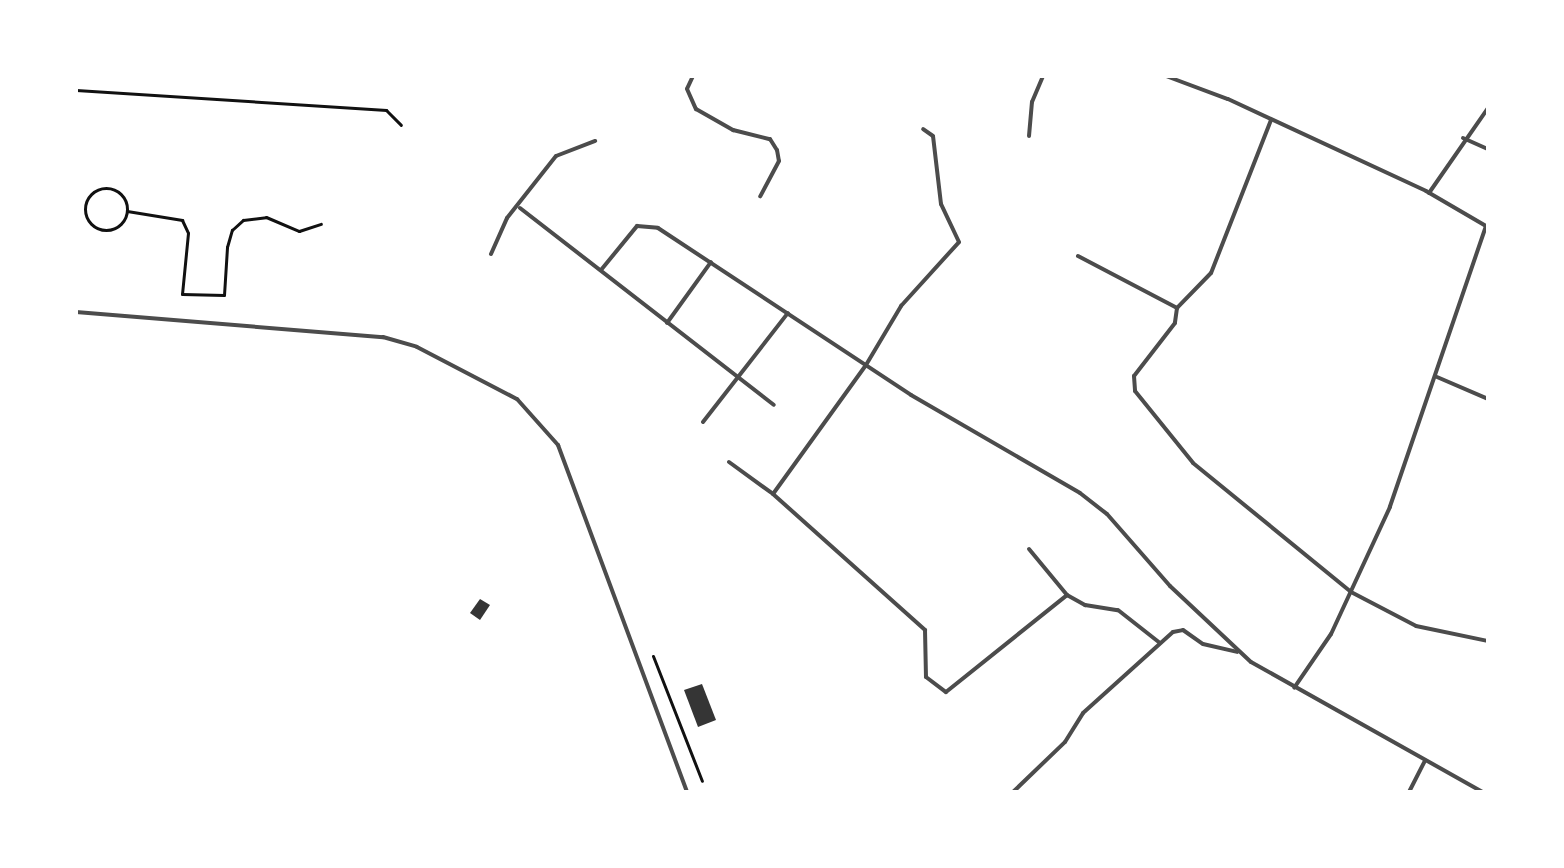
<!DOCTYPE html>
<html>
<head>
<meta charset="utf-8">
<style>
  body { margin:0 }
  #map { position:relative; width:1564px; height:868px; overflow:hidden; background:#fff; font-family:"Nunito Sans",sans-serif }
  div>[style] { position:absolute }
  .building>* { inset:0; background:#353535 }
  .path>* { height:3px; margin:-1.5px; padding:0 1.5px; transform-origin:1.5px; border-radius:1.5px; background:#111 }
  .path>.ring { margin:-1.5px; padding:0; box-sizing:content-box; background:none; border:3px solid #111; border-radius:50% }
  .service>* { height:4px; margin:-2px; padding:0 2px; transform-origin:2px; border-radius:2px; background:#4c4c4c }
  span { translate:-50% -50%; white-space:nowrap; text-align:center; line-height:1.15; -webkit-text-stroke:6px #fff; paint-order:stroke }
  .frame { position:absolute; inset:0; border:78px solid #fff; pointer-events:none }
</style>
</head>
<body>
<div id="map">
  <div class="building">
    <i style="clip-path:polygon(480px 599px,490px 605px,480px 620px,470px 613px)"></i>
    <i style="clip-path:polygon(702px 684px,716px 720px,698px 727px,684px 690px)"></i>
  </div>
  <div class="path">
    <i style="left:76px;top:90px;width:311px;rotate:3.7deg"></i>
    <i style="left:386px;top:110px;width:21px;rotate:45deg"></i>
    <i class="ring" style="left:85px;top:188px;width:39px;height:39px"></i>
    <i style="left:127px;top:211px;width:56px;rotate:9.3deg"></i>
    <i style="left:182px;top:220px;width:14px;rotate:65deg"></i>
    <i style="left:188px;top:233px;width:61px;rotate:95.6deg"></i>
    <i style="left:182px;top:294px;width:42px;rotate:1.4deg"></i>
    <i style="left:224px;top:295px;width:48px;rotate:-86.4deg"></i>
    <i style="left:227px;top:247px;width:18px;rotate:-74deg"></i>
    <i style="left:232px;top:230px;width:15px;rotate:-42deg"></i>
    <i style="left:243px;top:220px;width:23px;rotate:-7deg"></i>
    <i style="left:266px;top:217px;width:36px;rotate:23deg"></i>
    <i style="left:299px;top:231px;width:23px;rotate:-18deg"></i>
    <i style="left:653px;top:656px;width:134px;rotate:68.6deg"></i>
  </div>
  <div class="service">
    <i style="left:693px;top:76px;width:14px;rotate:115deg"></i>
    <i style="left:687px;top:89px;width:22px;rotate:66deg"></i>
    <i style="left:696px;top:109px;width:43px;rotate:29.6deg"></i>
    <i style="left:733px;top:130px;width:38px;rotate:14deg"></i>
    <i style="left:770px;top:139px;width:13px;rotate:58deg"></i>
    <i style="left:777px;top:150px;width:11px;rotate:80deg"></i>
    <i style="left:779px;top:161px;width:40px;rotate:118deg"></i>
    <i style="left:1166px;top:76px;width:66px;rotate:20.4deg"></i>
    <i style="left:1228px;top:99px;width:218px;rotate:24.9deg"></i>
    <i style="left:1426px;top:191px;width:69px;rotate:30.3deg"></i>
    <i style="left:1486px;top:226px;width:297px;rotate:108.9deg"></i>
    <i style="left:1390px;top:507px;width:140px;rotate:114.9deg"></i>
    <i style="left:1331px;top:634px;width:65px;rotate:124.4deg"></i>
    <i style="left:1271px;top:120px;width:164px;rotate:111.4deg"></i>
    <i style="left:1211px;top:273px;width:49px;rotate:134.2deg"></i>
    <i style="left:1177px;top:308px;width:15px;rotate:98deg"></i>
    <i style="left:1175px;top:323px;width:67px;rotate:127.7deg"></i>
    <i style="left:1134px;top:376px;width:15px;rotate:86deg"></i>
    <i style="left:1135px;top:391px;width:92px;rotate:51.1deg"></i>
    <i style="left:1193px;top:463px;width:204px;rotate:39.2deg"></i>
    <i style="left:1351px;top:592px;width:73px;rotate:27.6deg"></i>
    <i style="left:1416px;top:626px;width:74px;rotate:11.8deg"></i>
    <i style="left:1029px;top:136px;width:34px;rotate:-85deg"></i>
    <i style="left:1032px;top:102px;width:28px;rotate:-67deg"></i>
    <i style="left:1463px;top:138px;width:27px;rotate:24deg"></i>
    <i style="left:1429px;top:193px;width:103px;rotate:-55.2deg"></i>
    <i style="left:520px;top:208px;width:321px;rotate:37.8deg"></i>
    <i style="left:491px;top:254px;width:39px;rotate:-66deg"></i>
    <i style="left:507px;top:218px;width:79px;rotate:-51.7deg"></i>
    <i style="left:556px;top:156px;width:42px;rotate:-21deg"></i>
    <i style="left:1078px;top:256px;width:112px;rotate:27.7deg"></i>
    <i style="left:601px;top:270px;width:57px;rotate:-50.7deg"></i>
    <i style="left:637px;top:226px;width:21px;rotate:5deg"></i>
    <i style="left:658px;top:228px;width:303px;rotate:33.4deg"></i>
    <i style="left:911px;top:395px;width:195px;rotate:30.1deg"></i>
    <i style="left:1080px;top:493px;width:34px;rotate:38deg"></i>
    <i style="left:1107px;top:514px;width:96px;rotate:48.8deg"></i>
    <i style="left:1170px;top:586px;width:111px;rotate:43.2deg"></i>
    <i style="left:1251px;top:662px;width:266px;rotate:29.3deg"></i>
    <i style="left:76px;top:312px;width:308px;rotate:4.7deg"></i>
    <i style="left:383px;top:337px;width:35px;rotate:16deg"></i>
    <i style="left:417px;top:347px;width:113px;rotate:27.5deg"></i>
    <i style="left:517px;top:399px;width:62px;rotate:48.3deg"></i>
    <i style="left:558px;top:445px;width:370px;rotate:69.6deg"></i>
    <i style="left:667px;top:323px;width:75px;rotate:-54.2deg"></i>
    <i style="left:1437px;top:377px;width:56px;rotate:23.3deg"></i>
    <i style="left:703px;top:422px;width:138px;rotate:-52.1deg"></i>
    <i style="left:729px;top:462px;width:54px;rotate:36deg"></i>
    <i style="left:773px;top:494px;width:204px;rotate:41.8deg"></i>
    <i style="left:925px;top:630px;width:47px;rotate:88.8deg"></i>
    <i style="left:926px;top:677px;width:25px;rotate:37deg"></i>
    <i style="left:946px;top:692px;width:155px;rotate:-38.7deg"></i>
    <i style="left:773px;top:494px;width:159px;rotate:-54.2deg"></i>
    <i style="left:866px;top:365px;width:69px;rotate:-59.3deg"></i>
    <i style="left:901px;top:306px;width:86px;rotate:-47.8deg"></i>
    <i style="left:959px;top:242px;width:42px;rotate:-115.3deg"></i>
    <i style="left:941px;top:204px;width:68px;rotate:-96.7deg"></i>
    <i style="left:933px;top:136px;width:12px;rotate:-145deg"></i>
    <i style="left:1029px;top:549px;width:60px;rotate:50.4deg"></i>
    <i style="left:1067px;top:595px;width:21px;rotate:29deg"></i>
    <i style="left:1085px;top:605px;width:33px;rotate:9deg"></i>
    <i style="left:1118px;top:610px;width:53px;rotate:38.2deg"></i>
    <i style="left:1013px;top:792px;width:72px;rotate:-43.9deg"></i>
    <i style="left:1065px;top:742px;width:34px;rotate:-58deg"></i>
    <i style="left:1083px;top:713px;width:121px;rotate:-42deg"></i>
    <i style="left:1173px;top:632px;width:10px;rotate:-11deg"></i>
    <i style="left:1183px;top:630px;width:24px;rotate:35deg"></i>
    <i style="left:1203px;top:644px;width:35px;rotate:13deg"></i>
    <i style="left:1409px;top:792px;width:35px;rotate:-63deg"></i>
  </div>
  <div class="frame"></div>
</div>
</body>
</html>
